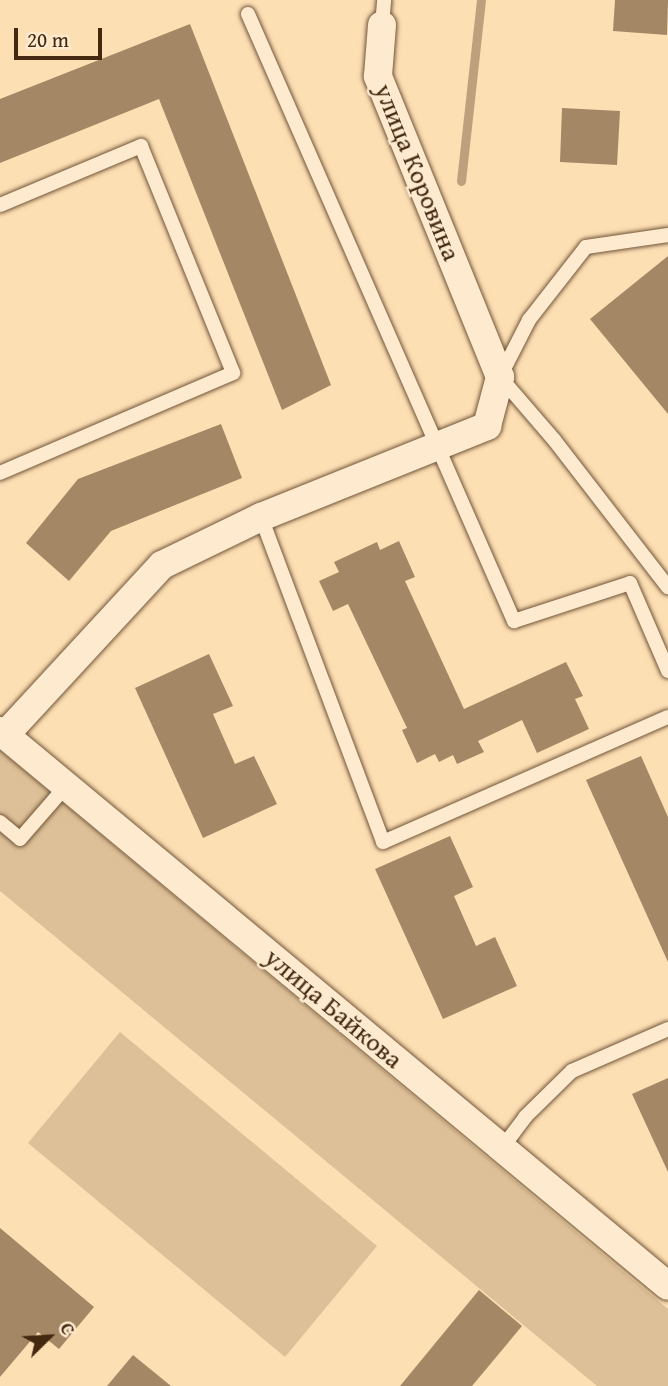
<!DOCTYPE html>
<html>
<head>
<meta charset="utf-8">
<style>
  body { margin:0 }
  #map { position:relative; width:668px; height:1386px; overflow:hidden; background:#fddfb4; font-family:"Gentium Book Plus",serif }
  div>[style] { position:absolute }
  .green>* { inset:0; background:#ddc098 }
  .stream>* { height:9px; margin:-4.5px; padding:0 4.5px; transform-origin:4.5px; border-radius:4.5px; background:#bea17c }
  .building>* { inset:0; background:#a48865 }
  .roads { filter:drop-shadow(0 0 2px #725639) drop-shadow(0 0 2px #725639) }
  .lane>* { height:14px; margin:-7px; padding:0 7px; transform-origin:7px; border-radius:7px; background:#feeace }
  .street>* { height:28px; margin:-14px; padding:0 14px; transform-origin:14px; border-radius:14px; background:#feeace }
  span { translate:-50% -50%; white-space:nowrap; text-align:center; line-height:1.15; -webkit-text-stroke:5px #feeace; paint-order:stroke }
  .street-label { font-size:26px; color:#432910 }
  .north { position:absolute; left:14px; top:1302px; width:70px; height:70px; -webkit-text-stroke:5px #feeace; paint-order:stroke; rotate:66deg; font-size:19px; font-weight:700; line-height:28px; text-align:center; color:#432910 }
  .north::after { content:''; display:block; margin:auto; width:24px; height:32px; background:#432910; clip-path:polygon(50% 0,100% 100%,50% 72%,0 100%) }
  .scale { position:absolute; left:14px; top:28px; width:88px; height:32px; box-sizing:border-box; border:4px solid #432910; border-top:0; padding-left:9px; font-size:21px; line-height:24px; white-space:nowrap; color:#432910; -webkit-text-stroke:5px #feeace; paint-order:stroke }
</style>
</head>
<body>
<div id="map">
  <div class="green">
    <i style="clip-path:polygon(0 750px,668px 1309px,668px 1386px,597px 1386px,0 891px)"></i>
    <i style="clip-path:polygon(120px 1032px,377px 1246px,285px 1357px,28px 1143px)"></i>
  </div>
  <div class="stream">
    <i style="left:461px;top:181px;width:182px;rotate:-83.7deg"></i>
  </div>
  <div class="building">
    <i style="clip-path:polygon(615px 0,668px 0,667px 35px,613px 31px)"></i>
    <i style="clip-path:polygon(190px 24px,331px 385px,282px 410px,159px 99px,0 163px,0 99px)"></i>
    <i style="clip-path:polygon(562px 108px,620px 111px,617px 165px,560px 162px)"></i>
    <i style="clip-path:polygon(668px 256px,668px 414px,590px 319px)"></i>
    <i style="clip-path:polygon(221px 424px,242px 478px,111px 531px,69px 581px,26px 543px,78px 479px)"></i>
    <i style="clip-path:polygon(399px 541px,415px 577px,405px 581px,464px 709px,566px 662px,583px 696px,575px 699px,589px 729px,537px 753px,522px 720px,478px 741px,484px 752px,457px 764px,453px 755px,439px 762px,435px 754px,417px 763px,402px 730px,407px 728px,348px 604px,333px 611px,319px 581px,339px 572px,334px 562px,377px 542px,380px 550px)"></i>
    <i style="clip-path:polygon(209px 654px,233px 706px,213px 714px,235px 764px,254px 756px,277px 804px,203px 838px,135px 688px)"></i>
    <i style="clip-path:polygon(641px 756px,668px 817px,668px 962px,586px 780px)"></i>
    <i style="clip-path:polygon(450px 836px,473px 887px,454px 896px,476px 946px,495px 937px,517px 986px,443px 1019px,375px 869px)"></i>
    <i style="clip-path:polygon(668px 1078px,668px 1172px,632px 1094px)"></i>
    <i style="clip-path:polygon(0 1228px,94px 1307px,59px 1349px,38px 1332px,0 1377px)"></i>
    <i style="clip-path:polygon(479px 1290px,522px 1326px,472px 1386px,400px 1386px)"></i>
    <i style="clip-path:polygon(133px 1355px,171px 1386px,107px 1386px)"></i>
  </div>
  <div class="roads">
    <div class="lane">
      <i style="left:248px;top:14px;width:663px;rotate:66.34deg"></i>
      <i style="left:514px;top:621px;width:122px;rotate:-18.1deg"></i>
      <i style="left:630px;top:583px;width:96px;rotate:66.6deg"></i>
      <i style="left:382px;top:25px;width:25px;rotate:-85deg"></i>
      <i style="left:0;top:205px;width:153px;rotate:-22.7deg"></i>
      <i style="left:141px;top:146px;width:245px;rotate:67.9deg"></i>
      <i style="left:233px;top:373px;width:254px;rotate:156.8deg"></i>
      <i style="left:668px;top:235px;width:83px;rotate:171.7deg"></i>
      <i style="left:586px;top:247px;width:93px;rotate:128deg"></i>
      <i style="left:529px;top:320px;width:64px;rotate:117deg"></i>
      <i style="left:500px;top:377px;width:84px;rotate:49.3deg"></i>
      <i style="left:555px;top:441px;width:185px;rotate:52.3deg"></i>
      <i style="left:261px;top:517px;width:347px;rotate:69.4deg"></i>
      <i style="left:383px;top:842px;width:311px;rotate:-23.7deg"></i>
      <i style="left:0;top:822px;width:26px;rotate:40deg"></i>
      <i style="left:20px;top:839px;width:72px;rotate:-49deg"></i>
      <i style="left:502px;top:1148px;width:39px;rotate:-53deg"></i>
      <i style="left:525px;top:1117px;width:66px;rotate:-44.4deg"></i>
      <i style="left:572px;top:1071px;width:105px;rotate:-23.6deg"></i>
    </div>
    <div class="street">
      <i style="left:0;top:731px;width:868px;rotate:39.72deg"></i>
      <i style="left:5px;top:735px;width:231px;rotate:-47.3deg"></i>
      <i style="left:162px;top:565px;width:110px;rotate:-25.9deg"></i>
      <i style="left:261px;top:517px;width:244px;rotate:-21.9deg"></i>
      <i style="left:487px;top:426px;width:51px;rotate:-75.1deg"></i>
      <i style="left:500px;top:377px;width:325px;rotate:-112.1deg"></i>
      <i style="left:378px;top:76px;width:51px;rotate:-85.5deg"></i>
    </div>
  </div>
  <div class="street-label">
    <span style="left:418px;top:172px;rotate:68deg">улица Коровина</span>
    <span style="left:334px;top:1008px;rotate:40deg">улица Байкова</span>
  </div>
  <div class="north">С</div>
  <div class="scale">20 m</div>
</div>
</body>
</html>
